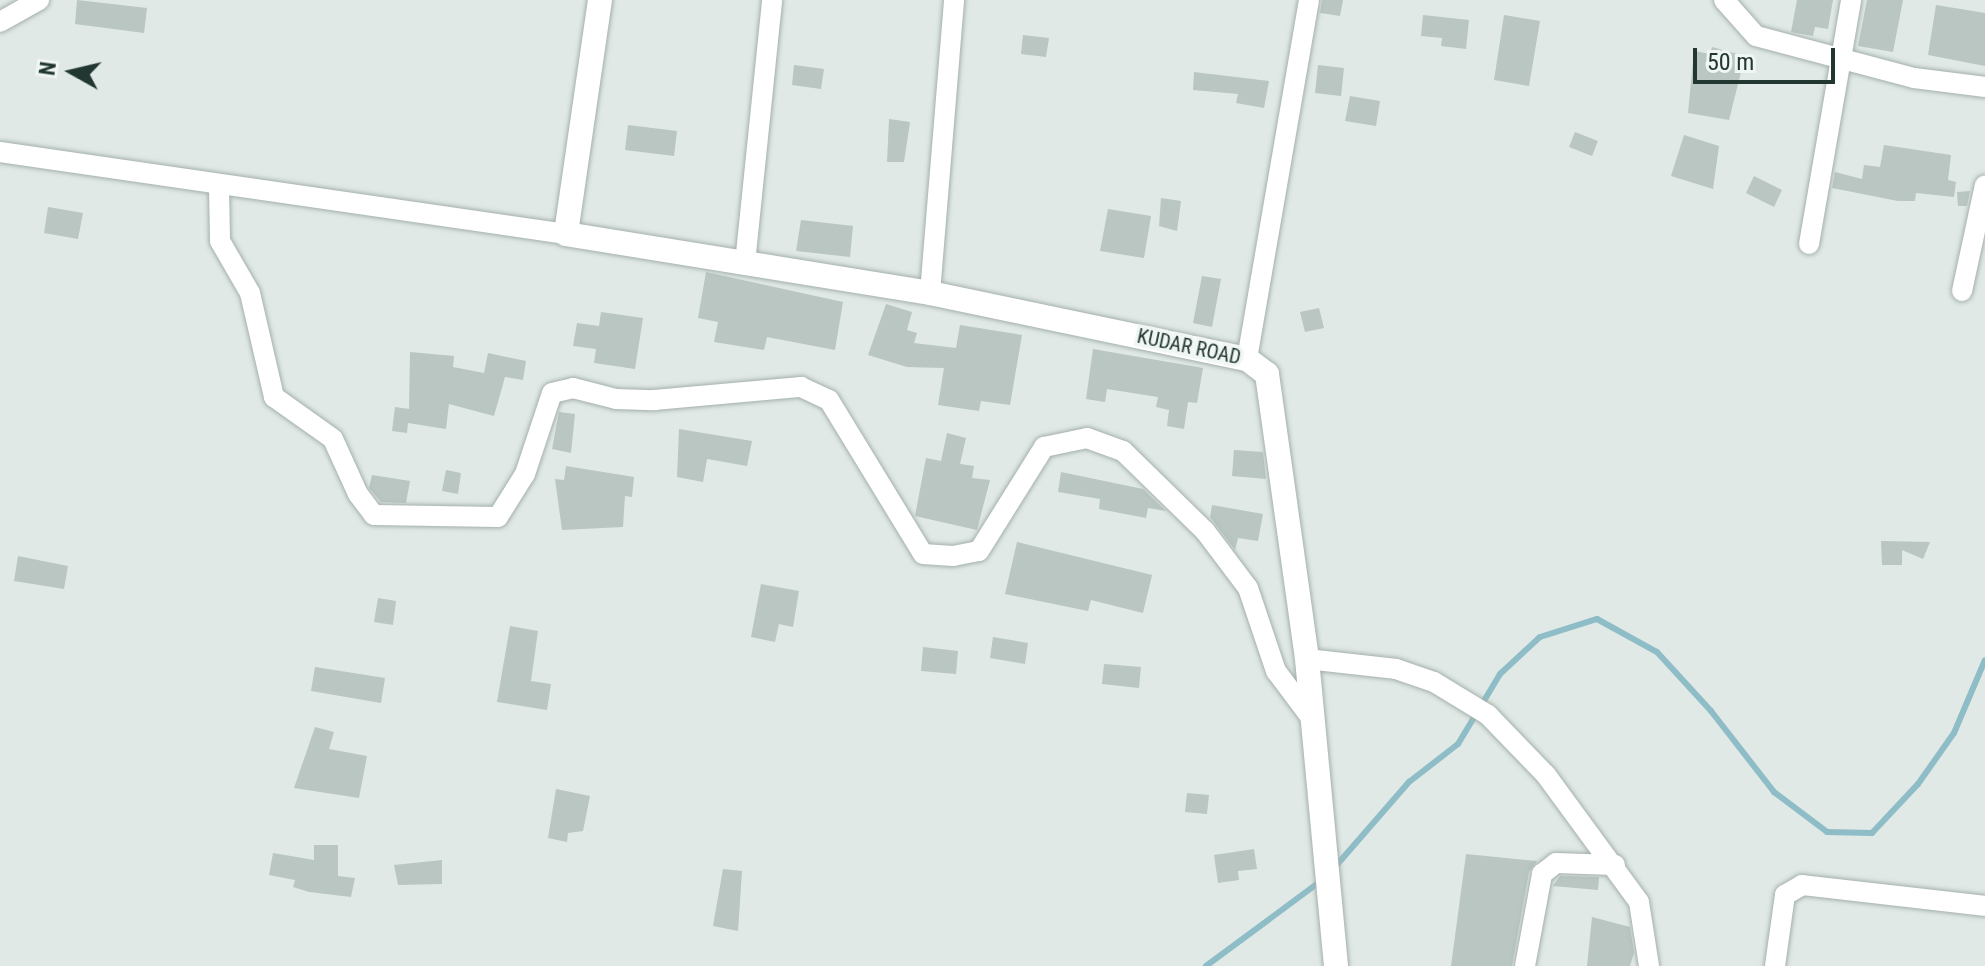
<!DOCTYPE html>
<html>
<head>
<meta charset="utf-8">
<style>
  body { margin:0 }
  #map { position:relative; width:1985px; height:966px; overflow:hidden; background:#e0e9e5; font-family:"Roboto Condensed",sans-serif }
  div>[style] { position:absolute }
  .stream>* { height:6px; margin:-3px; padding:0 3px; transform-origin:3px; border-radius:3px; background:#8fbdc7 }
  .building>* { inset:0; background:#b9c6c1 }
  .roads { filter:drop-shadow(0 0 2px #a4b0ac) drop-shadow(0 0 2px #a4b0ac) }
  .minor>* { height:20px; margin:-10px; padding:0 10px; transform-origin:10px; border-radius:10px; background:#fff }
  .tertiary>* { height:24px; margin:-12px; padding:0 12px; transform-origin:12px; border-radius:12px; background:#fff }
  span { translate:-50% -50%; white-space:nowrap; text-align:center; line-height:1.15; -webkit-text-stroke:7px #f0f6f3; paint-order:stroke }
  .street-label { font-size:20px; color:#233732 }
  .north { position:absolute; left:32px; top:32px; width:80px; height:80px; -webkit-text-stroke:6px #f0f6f3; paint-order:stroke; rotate:278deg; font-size:22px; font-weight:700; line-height:32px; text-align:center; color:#233732 }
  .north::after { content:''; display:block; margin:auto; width:28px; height:36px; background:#233732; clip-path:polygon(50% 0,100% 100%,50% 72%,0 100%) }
  .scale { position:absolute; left:1693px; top:48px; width:142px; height:36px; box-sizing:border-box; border:4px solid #233732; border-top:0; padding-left:10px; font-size:24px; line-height:28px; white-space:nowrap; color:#233732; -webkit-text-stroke:6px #f0f6f3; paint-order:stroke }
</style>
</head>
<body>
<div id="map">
  <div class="stream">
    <i style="left:1335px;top:867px;width:113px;rotate:-49deg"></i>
    <i style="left:1409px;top:782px;width:62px;rotate:-37.8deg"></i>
    <i style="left:1458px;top:744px;width:82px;rotate:-59deg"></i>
    <i style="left:1500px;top:674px;width:54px;rotate:-42.8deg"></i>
    <i style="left:1540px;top:637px;width:60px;rotate:-17.5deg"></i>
    <i style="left:1597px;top:619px;width:68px;rotate:28.8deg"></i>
    <i style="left:1657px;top:652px;width:80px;rotate:47.5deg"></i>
    <i style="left:1711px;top:711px;width:103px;rotate:52.1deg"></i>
    <i style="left:1774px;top:792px;width:66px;rotate:37deg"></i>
    <i style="left:1827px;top:832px;width:45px;rotate:1.3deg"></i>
    <i style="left:1872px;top:833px;width:67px;rotate:-46.8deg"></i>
    <i style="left:1918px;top:784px;width:62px;rotate:-54.8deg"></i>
    <i style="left:1954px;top:733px;width:79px;rotate:-67deg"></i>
    <i style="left:1206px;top:966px;width:143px;rotate:-36.5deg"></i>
  </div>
  <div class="building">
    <i style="clip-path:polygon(77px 0,147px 8px,144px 33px,75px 24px)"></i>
    <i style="clip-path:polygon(1322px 0,1343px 0,1340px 16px,1320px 13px)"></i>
    <i style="clip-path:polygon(1797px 0,1833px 0,1828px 29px,1815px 27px,1813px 36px,1791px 32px)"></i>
    <i style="clip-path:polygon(1867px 0,1903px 0,1893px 52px,1858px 46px)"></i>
    <i style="clip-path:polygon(1936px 5px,1985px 13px,1985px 66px,1928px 55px)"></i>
    <i style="clip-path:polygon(1423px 15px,1469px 20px,1466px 49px,1441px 46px,1442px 38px,1421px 36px)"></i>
    <i style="clip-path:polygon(1504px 15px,1540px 21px,1529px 86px,1494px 80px)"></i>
    <i style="clip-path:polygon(1023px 35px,1049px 38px,1046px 57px,1021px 54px)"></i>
    <i style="clip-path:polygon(1712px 47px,1745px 56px,1729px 120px,1688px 113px,1694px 51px,1710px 54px)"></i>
    <i style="clip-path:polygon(794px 65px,824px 69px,821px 89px,792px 85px)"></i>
    <i style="clip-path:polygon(1318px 65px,1344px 68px,1341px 96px,1315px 93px)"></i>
    <i style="clip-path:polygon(1194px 72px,1269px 81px,1264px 108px,1236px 103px,1238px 94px,1193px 90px)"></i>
    <i style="clip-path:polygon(1350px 96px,1380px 101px,1376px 126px,1345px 121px)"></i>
    <i style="clip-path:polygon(889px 119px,910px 122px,904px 162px,887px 162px)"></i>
    <i style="clip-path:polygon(628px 125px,677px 131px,674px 156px,625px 150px)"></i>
    <i style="clip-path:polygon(1575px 132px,1598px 141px,1592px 156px,1569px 147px)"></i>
    <i style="clip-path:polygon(1684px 135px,1719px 146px,1713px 189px,1671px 176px)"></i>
    <i style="clip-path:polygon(1884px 145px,1951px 155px,1948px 180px,1956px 182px,1954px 197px,1916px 193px,1915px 201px,1898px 201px,1832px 188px,1835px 172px,1862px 179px,1864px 165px,1880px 167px)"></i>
    <i style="clip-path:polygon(1754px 176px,1782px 190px,1774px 207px,1746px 193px)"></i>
    <i style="clip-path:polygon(1970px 191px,1967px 206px,1958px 206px,1957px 192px)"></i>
    <i style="clip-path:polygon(1161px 198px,1181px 201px,1177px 231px,1159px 226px)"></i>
    <i style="clip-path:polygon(48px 207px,83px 213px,78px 239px,44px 233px)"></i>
    <i style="clip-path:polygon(1108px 209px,1151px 216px,1144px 258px,1100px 251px)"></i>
    <i style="clip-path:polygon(801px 220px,853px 226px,850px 257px,796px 251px)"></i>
    <i style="clip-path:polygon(706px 272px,843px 302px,835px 350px,767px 337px,764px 350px,714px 342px,718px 322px,698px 318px)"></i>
    <i style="clip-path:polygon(1202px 276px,1221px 279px,1212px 327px,1193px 323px)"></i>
    <i style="clip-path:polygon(886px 304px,912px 312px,907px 330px,917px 333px,914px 343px,956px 348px,960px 325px,1022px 335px,1010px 405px,981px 401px,979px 411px,938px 405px,944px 368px,907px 367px,868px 355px)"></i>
    <i style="clip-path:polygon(1319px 308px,1324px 328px,1305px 332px,1300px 312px)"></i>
    <i style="clip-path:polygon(601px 312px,643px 318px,635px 369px,594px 363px,596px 349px,573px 346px,577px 323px,599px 326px)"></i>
    <i style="clip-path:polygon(1093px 349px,1203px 368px,1197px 403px,1188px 402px,1184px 429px,1167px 426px,1169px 410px,1156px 407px,1158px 397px,1107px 389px,1105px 402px,1086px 399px)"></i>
    <i style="clip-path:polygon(410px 352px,454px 356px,453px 367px,484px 373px,488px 353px,526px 361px,523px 380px,505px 377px,494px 416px,449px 404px,446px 429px,408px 423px,407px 433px,392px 431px,395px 407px,409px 409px)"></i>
    <i style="clip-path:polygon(559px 412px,575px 414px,571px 453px,552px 449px)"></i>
    <i style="clip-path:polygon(679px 429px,752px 441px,747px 466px,707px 459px,703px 482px,677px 477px)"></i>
    <i style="clip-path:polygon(947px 433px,966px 438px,960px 464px,974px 466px,972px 478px,990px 480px,977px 530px,915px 516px,926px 458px,941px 461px)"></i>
    <i style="clip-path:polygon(1234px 450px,1263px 452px,1266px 479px,1232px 476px)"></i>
    <i style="clip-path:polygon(566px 466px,634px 477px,632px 497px,625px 496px,623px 527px,562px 530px,555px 479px,564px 480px)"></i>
    <i style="clip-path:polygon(446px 470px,461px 473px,458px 494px,442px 491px)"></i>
    <i style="clip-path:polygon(1061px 472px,1143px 489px,1166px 511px,1148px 508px,1146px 518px,1099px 509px,1100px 499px,1058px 492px)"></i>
    <i style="clip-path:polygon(372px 475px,410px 481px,406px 503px,381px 502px,369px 488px)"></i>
    <i style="clip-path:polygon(1212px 505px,1263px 514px,1258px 541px,1238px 538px,1235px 550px,1210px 517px)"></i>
    <i style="clip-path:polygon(1881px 541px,1883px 541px,1930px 542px,1923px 559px,1902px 550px,1902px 565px,1882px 565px)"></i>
    <i style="clip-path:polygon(1017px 542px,1152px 575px,1143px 613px,1091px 600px,1088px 611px,1005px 594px)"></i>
    <i style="clip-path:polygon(18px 556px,68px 566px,64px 589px,14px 581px)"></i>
    <i style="clip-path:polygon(761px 584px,799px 591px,793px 627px,779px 624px,775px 642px,751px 637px)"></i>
    <i style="clip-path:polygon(378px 598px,396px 601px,393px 625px,374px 622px)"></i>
    <i style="clip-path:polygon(510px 626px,538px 631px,531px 681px,551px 684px,547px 710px,497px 702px)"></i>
    <i style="clip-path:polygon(993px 637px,1028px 643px,1025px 664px,990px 658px)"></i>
    <i style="clip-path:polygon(923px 647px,958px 651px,956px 674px,921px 671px)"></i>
    <i style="clip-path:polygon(1104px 664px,1141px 667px,1139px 688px,1102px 684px)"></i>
    <i style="clip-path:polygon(315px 667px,385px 678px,381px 703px,311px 691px)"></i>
    <i style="clip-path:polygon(315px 727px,334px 732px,329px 749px,367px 756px,359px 798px,294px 788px)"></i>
    <i style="clip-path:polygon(556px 789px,590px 796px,583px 831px,568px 833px,567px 842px,548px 838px)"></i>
    <i style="clip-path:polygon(1187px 793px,1209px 795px,1207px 814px,1185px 812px)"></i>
    <i style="clip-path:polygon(314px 845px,338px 845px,338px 876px,355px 878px,351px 897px,309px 892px,293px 887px,295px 880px,269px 875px,273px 853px,314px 860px)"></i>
    <i style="clip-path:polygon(1254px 849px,1257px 869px,1238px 871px,1239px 880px,1218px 883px,1214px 855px)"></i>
    <i style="clip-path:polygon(1466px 854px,1537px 861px,1529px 872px,1512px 966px,1451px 966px)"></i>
    <i style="clip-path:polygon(442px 860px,442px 884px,398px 885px,394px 865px)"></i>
    <i style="clip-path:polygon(723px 869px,742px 871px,738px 931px,713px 926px)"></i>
    <i style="clip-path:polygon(1560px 876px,1599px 877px,1598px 890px,1553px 886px)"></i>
    <i style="clip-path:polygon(1592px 917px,1630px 927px,1634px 953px,1630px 966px,1587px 966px)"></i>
  </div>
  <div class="roads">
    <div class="minor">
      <i style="left:1724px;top:0;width:48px;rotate:48.4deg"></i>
      <i style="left:1756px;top:36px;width:163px;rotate:14.9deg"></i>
      <i style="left:1914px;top:78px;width:72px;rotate:7.2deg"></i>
      <i style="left:0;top:22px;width:45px;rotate:-29.4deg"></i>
      <i style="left:0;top:152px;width:572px;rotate:8.24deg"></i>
      <i style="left:219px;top:187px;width:54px;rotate:88.9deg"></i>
      <i style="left:220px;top:241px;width:60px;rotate:60deg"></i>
      <i style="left:250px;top:293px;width:107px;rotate:77deg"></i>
      <i style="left:274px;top:397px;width:72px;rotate:35.4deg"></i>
      <i style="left:333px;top:439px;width:60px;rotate:65.6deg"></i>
      <i style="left:358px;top:494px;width:26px;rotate:53deg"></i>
      <i style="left:374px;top:515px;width:124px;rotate:0.9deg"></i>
      <i style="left:498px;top:517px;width:51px;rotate:-57.9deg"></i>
      <i style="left:525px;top:474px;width:85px;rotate:-71.6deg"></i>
      <i style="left:552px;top:393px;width:22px;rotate:-13deg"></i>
      <i style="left:573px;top:388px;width:44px;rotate:14.3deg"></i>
      <i style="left:616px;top:399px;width:38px;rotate:2deg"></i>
      <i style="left:654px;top:400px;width:148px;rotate:-5.1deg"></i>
      <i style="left:801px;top:387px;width:31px;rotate:25deg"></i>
      <i style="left:829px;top:400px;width:180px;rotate:58.6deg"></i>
      <i style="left:923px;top:554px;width:30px;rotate:4deg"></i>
      <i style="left:953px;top:556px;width:26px;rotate:-11deg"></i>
      <i style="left:979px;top:551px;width:123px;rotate:-58deg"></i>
      <i style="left:1044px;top:447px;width:44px;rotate:-11.8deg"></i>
      <i style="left:1087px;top:438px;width:38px;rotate:20deg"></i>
      <i style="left:1123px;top:451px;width:115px;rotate:44.3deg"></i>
      <i style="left:1205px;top:531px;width:71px;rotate:53deg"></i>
      <i style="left:1248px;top:588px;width:88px;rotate:71.4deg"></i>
      <i style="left:1276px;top:671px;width:60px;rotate:53.1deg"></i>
      <i style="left:1809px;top:244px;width:248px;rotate:-80.2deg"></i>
      <i style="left:745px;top:263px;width:264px;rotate:-84.1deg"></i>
      <i style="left:1962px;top:291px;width:108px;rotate:-77.8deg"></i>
      <i style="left:930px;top:293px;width:294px;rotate:-85.3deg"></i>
      <i style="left:1247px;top:359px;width:364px;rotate:-80.2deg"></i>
      <i style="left:1307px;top:659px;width:90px;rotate:6.4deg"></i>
      <i style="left:1396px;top:669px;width:40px;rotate:18.9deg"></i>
      <i style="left:1434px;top:682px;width:63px;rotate:31.4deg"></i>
      <i style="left:1488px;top:715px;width:83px;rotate:46deg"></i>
      <i style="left:1546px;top:775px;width:157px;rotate:53.8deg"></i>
      <i style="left:1639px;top:902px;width:65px;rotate:81.1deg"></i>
      <i style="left:1525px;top:966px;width:94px;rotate:-79.5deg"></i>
      <i style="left:1542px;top:874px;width:18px;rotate:-38deg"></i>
      <i style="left:1556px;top:863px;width:59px;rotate:1.9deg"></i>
      <i style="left:1775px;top:966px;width:72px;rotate:-82deg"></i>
      <i style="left:1785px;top:895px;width:20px;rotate:-30deg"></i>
      <i style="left:1802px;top:885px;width:184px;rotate:6.5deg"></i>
    </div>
    <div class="tertiary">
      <i style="left:600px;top:0;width:236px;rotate:98.3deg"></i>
      <i style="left:566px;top:234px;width:369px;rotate:9.2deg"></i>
      <i style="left:930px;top:293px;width:324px;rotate:11.8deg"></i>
      <i style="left:1247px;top:359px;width:25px;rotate:37deg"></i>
      <i style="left:1267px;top:374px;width:288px;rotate:82deg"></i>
      <i style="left:1307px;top:659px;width:308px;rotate:84.6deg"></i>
    </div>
  </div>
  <div class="street-label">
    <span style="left:1189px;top:347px;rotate:12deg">KUDAR ROAD</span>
  </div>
  <div class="north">N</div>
  <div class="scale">50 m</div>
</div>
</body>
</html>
